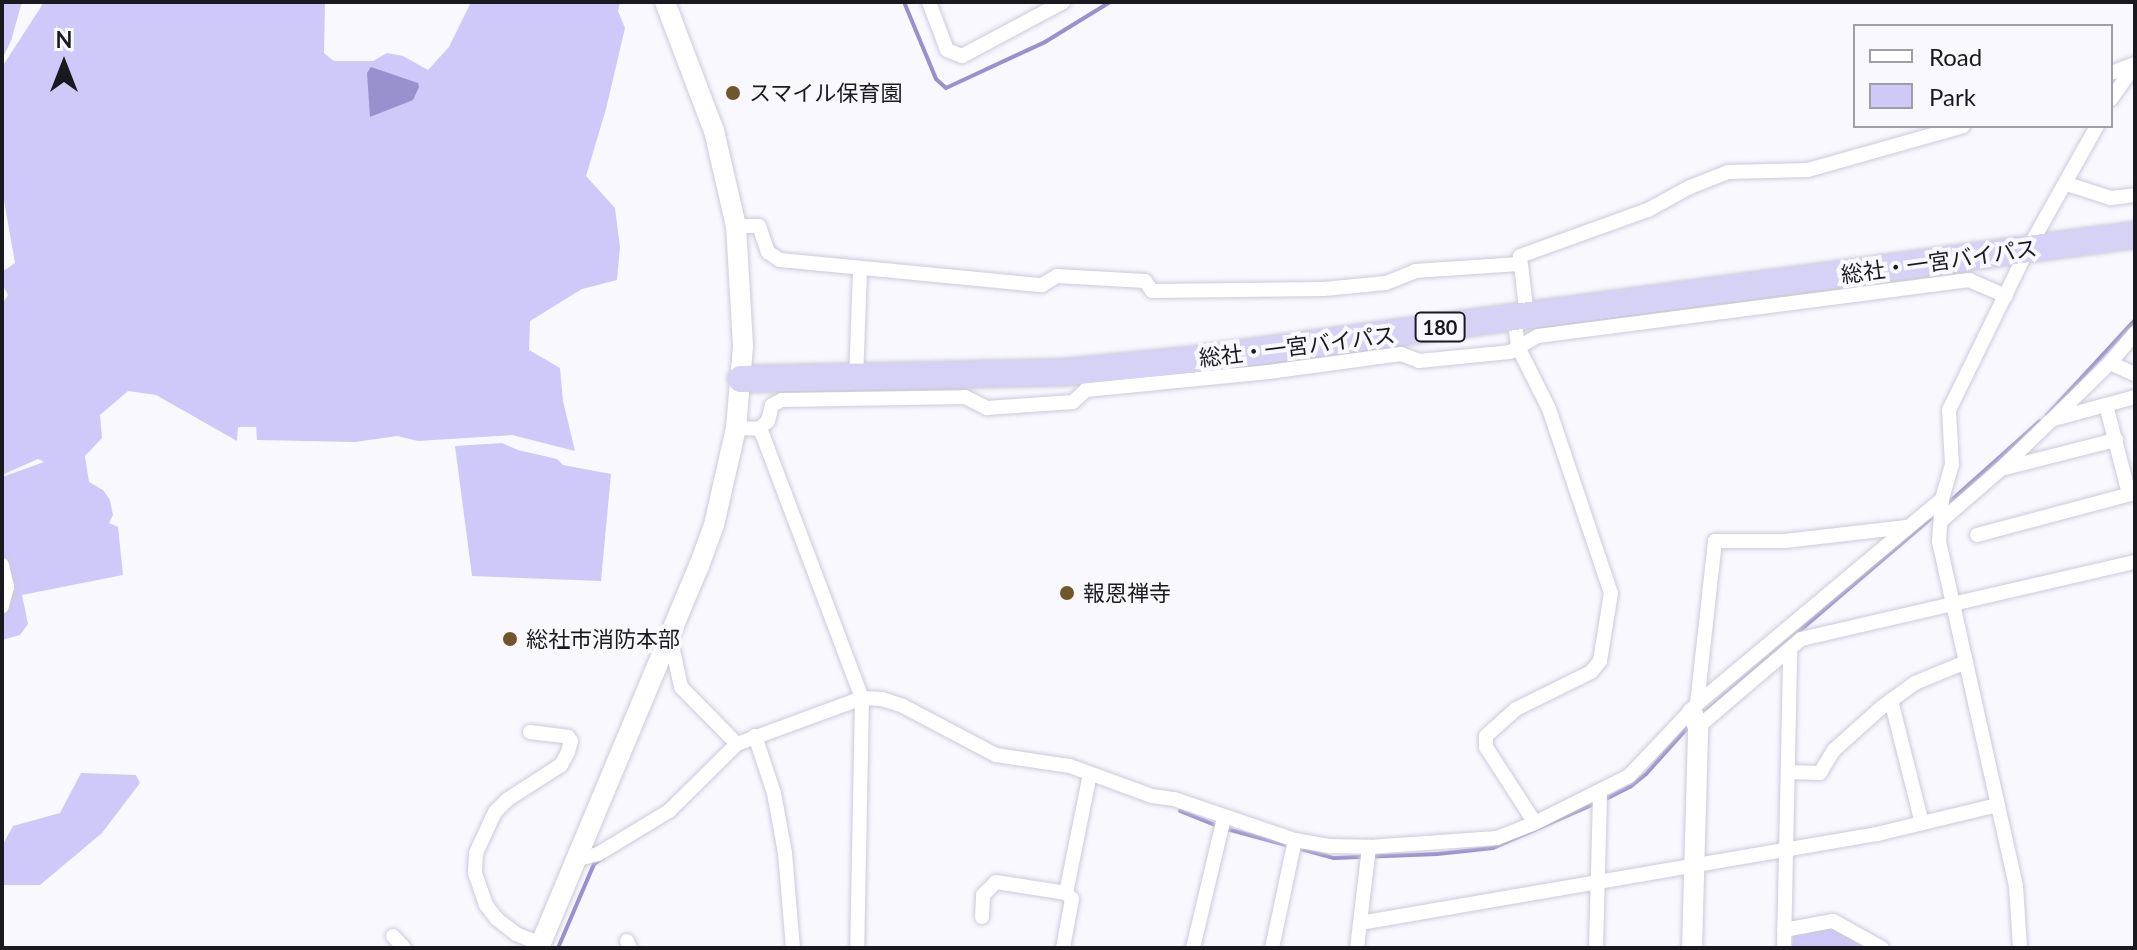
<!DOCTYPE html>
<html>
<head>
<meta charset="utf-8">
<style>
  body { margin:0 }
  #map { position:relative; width:2137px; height:950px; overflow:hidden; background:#f9f8ff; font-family:Lato,"Noto Sans JP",sans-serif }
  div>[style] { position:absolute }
  .green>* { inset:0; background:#cec9f8 }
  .water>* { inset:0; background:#9991ce }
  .stream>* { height:4px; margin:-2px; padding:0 2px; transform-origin:2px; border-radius:2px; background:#9991ce }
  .roads { filter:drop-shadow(0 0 2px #cbcad9) drop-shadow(0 0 2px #cbcad9) }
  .street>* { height:14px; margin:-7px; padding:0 7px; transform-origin:7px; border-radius:7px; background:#fff }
  .secondary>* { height:20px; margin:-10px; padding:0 10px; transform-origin:10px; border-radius:10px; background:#fff }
  .highway>* { height:26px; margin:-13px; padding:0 13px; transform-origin:13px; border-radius:13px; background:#d5d2f6 }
  .dots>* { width:22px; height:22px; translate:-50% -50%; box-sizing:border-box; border:4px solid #f9f8ff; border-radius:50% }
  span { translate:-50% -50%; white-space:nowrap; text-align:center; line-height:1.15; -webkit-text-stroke:8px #f9f8ff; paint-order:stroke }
  .shield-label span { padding:2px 6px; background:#f9f8ff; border:2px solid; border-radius:6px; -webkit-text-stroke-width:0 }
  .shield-label { font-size:20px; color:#1a191f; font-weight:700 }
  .poi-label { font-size:22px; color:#1a191f }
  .left { translate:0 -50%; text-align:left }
  .street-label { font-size:22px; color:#1a191f }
  .frame { position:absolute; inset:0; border:4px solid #1a191f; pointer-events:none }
  .legend { position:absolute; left:1853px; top:24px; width:260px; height:104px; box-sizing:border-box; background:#f9f8ff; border:2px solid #a09fa5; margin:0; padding:10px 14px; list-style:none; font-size:24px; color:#1a191f }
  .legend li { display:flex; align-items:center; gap:16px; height:40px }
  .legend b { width:40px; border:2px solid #a09fa5 }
  .north { position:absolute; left:24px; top:24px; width:80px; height:80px; -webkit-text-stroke:6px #f9f8ff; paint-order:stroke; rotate:0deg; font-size:22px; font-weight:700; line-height:32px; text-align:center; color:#1a191f }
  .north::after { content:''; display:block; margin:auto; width:28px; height:36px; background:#1a191f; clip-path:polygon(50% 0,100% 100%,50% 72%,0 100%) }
</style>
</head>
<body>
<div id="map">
  <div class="green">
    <i style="clip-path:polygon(2px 2px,22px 2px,11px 41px,2px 59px)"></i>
    <i style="clip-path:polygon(44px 2px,325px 2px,324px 53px,334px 61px,373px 61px,387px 53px,403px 56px,428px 70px,449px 47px,471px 2px,620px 2px,618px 11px,625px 28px,606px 109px,586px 176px,615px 208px,620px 247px,617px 280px,582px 289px,530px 321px,529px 350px,560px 368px,563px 401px,575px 451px,512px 435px,418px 441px,397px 436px,355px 442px,257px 440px,256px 427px,238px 427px,237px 441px,156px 395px,128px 391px,100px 415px,102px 438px,85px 456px,89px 482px,103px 490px,110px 500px,113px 515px,109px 523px,118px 527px,123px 575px,22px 595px,28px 624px,20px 635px,2px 640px,2px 477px,44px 462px,38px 459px,2px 475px,2px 304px,8px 295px,2px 284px,2px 272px,15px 263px,2px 189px,2px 67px)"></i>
    <i style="clip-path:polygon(502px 443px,518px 450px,557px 459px,563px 465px,611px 474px,601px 581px,472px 576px,455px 446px)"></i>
    <i style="clip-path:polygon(81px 773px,136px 775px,140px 783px,102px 833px,40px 885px,2px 885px,2px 846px,13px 826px,60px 813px)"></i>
    <i style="clip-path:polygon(1834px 927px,1874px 948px,1792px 948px,1793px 935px)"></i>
  </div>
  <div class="water">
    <i style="clip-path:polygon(371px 67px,418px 83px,419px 87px,413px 100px,370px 117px,367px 73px)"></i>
  </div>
  <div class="stream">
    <i style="left:904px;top:2px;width:83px;rotate:67.4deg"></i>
    <i style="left:936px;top:79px;width:13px;rotate:42deg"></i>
    <i style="left:946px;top:88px;width:109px;rotate:-24.9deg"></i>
    <i style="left:1045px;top:42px;width:76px;rotate:-31.6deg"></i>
    <i style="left:2047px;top:415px;width:129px;rotate:-47.2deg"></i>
    <i style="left:1945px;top:506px;width:127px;rotate:-41.8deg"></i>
    <i style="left:1699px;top:717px;width:312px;rotate:-40.6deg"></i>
    <i style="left:1604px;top:800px;width:29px;rotate:-27deg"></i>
    <i style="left:1630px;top:787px;width:21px;rotate:-39deg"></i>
    <i style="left:1646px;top:774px;width:66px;rotate:-48.1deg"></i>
    <i style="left:1180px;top:811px;width:41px;rotate:21.5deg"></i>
    <i style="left:1227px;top:829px;width:111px;rotate:15.2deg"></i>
    <i style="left:1334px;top:858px;width:103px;rotate:-2.2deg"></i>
    <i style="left:1437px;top:854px;width:56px;rotate:-6.1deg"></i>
    <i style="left:1493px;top:848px;width:112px;rotate:-23.6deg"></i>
    <i style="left:558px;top:948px;width:91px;rotate:-66.8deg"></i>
    <i style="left:594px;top:864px;width:11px;rotate:-34deg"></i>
  </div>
  <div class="roads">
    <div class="street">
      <i style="left:929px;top:2px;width:51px;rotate:69.4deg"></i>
      <i style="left:947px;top:50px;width:16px;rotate:22deg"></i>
      <i style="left:962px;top:56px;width:115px;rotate:-28.1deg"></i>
      <i style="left:2111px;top:73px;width:26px;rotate:-21deg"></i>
      <i style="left:2111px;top:99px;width:42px;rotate:-54.8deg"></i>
      <i style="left:2067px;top:184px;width:46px;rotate:17.7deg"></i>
      <i style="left:2111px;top:198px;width:24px;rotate:-7deg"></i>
      <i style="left:736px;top:226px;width:23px"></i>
      <i style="left:759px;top:226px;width:28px;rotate:71deg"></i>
      <i style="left:768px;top:252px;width:14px;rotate:34deg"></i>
      <i style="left:780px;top:260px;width:263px;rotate:5.5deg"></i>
      <i style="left:1042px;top:285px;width:17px;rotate:-31deg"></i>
      <i style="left:1057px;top:276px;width:88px;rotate:3.3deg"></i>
      <i style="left:1145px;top:281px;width:12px;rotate:55deg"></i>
      <i style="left:1152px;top:291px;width:172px;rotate:-0.7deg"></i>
      <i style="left:1324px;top:289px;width:62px;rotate:-5.5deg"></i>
      <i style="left:1386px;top:283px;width:31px;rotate:-22deg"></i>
      <i style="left:1415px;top:271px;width:104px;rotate:-3.9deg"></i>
      <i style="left:1527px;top:316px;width:60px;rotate:-96.7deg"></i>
      <i style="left:1520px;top:256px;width:136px;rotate:-19.8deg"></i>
      <i style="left:1648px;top:210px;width:48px;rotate:-28.7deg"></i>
      <i style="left:1690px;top:187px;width:41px;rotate:-21.5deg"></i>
      <i style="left:1728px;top:172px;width:80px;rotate:-1.4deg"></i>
      <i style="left:1808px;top:170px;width:161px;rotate:-15.8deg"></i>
      <i style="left:1514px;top:317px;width:30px;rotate:82deg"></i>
      <i style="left:1518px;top:347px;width:69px;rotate:63.4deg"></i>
      <i style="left:1549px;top:409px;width:194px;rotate:71.4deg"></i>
      <i style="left:1611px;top:593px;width:69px;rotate:99.2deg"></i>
      <i style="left:1600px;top:661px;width:14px;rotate:129deg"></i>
      <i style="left:1591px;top:672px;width:84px;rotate:153.7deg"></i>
      <i style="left:1516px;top:709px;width:40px;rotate:138deg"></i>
      <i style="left:1486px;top:736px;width:11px;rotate:90deg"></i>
      <i style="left:1486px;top:747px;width:90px;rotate:57.2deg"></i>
      <i style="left:2110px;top:363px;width:27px;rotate:24deg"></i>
      <i style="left:856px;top:380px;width:111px;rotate:-87.9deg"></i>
      <i style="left:2106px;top:405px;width:92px;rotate:75.5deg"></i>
      <i style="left:2054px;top:419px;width:84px;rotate:-15.2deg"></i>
      <i style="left:736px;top:428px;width:23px;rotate:2deg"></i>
      <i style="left:759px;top:429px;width:8px;rotate:60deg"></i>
      <i style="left:763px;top:436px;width:280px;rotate:69.3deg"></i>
      <i style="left:862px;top:698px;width:250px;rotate:91.1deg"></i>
      <i style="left:759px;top:429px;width:12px;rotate:-42deg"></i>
      <i style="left:768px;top:421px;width:16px;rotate:-76deg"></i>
      <i style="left:772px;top:405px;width:11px;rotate:-27deg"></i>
      <i style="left:782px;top:400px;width:183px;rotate:-0.9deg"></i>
      <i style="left:965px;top:397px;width:25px;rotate:27deg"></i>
      <i style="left:987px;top:408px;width:86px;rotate:-4deg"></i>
      <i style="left:1073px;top:402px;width:18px;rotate:-43deg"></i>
      <i style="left:1086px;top:390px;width:184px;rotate:-5.6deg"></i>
      <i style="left:1269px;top:372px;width:133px;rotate:-7.8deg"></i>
      <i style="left:1401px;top:354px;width:19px;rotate:21deg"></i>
      <i style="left:1419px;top:361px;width:91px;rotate:-5.6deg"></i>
      <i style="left:1510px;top:352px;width:32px;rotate:-30deg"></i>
      <i style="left:1538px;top:336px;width:435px;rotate:-7.4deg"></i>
      <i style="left:1969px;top:280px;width:40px;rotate:23.4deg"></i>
      <i style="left:2001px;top:469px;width:119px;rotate:-14.2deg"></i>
      <i style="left:1941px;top:521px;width:79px;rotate:-40.9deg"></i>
      <i style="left:2001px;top:469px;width:152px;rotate:-44.2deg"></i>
      <i style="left:2110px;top:363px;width:39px;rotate:-50deg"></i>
      <i style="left:1977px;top:535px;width:163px;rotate:-14.9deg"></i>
      <i style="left:2px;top:565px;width:23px;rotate:77deg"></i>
      <i style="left:7px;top:587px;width:20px;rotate:105deg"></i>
      <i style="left:670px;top:636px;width:52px;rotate:77.8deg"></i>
      <i style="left:681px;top:687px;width:80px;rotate:45.5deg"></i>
      <i style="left:1891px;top:700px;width:127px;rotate:75.9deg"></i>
      <i style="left:1697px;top:704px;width:164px;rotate:-83.7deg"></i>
      <i style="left:1715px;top:541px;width:70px"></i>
      <i style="left:1785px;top:541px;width:122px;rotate:-6.6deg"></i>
      <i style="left:1698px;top:727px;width:135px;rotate:-40.5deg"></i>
      <i style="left:1801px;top:639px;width:343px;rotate:-13deg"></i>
      <i style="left:530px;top:732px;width:38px;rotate:7deg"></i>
      <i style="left:568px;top:737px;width:5px;rotate:53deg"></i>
      <i style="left:571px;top:741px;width:11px;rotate:105deg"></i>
      <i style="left:568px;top:752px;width:15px;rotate:118deg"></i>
      <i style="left:561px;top:765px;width:63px;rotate:147.3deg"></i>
      <i style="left:508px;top:799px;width:18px;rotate:135deg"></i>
      <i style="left:495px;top:812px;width:45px;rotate:114.9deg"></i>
      <i style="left:476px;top:853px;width:20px;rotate:93deg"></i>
      <i style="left:475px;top:873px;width:34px;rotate:71deg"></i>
      <i style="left:486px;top:905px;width:18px;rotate:52deg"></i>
      <i style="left:497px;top:919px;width:24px;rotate:38deg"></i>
      <i style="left:516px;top:934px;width:27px;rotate:22deg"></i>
      <i style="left:755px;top:736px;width:60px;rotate:71.6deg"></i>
      <i style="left:774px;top:793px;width:61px;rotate:79.6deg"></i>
      <i style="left:785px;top:853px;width:95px;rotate:85.2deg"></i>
      <i style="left:1789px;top:772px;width:31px;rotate:2deg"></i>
      <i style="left:1820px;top:773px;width:27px;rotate:-59deg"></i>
      <i style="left:1834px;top:750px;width:64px;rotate:-41.9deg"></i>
      <i style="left:1882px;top:707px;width:41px;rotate:-36deg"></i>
      <i style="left:1915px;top:683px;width:55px;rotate:-22.4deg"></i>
      <i style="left:578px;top:859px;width:21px;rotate:-14deg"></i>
      <i style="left:598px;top:854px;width:83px;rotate:-31.2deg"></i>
      <i style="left:669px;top:811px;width:95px;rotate:-44.6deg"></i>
      <i style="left:737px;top:744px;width:133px;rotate:-20.2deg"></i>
      <i style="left:862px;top:698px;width:20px;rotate:3deg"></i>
      <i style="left:882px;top:699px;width:22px;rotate:18deg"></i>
      <i style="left:903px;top:706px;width:105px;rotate:27.8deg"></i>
      <i style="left:996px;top:755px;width:75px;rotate:8.5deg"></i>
      <i style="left:1070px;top:766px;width:87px;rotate:20.1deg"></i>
      <i style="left:1152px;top:796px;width:22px;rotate:8deg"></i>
      <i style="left:1174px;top:799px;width:128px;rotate:18.7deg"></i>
      <i style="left:1295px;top:840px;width:36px;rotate:10deg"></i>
      <i style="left:1330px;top:846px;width:39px;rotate:1deg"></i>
      <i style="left:1369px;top:847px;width:128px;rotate:-4deg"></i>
      <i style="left:1497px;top:838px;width:41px;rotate:-21.5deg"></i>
      <i style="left:1535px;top:823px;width:105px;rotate:-26.6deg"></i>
      <i style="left:1629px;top:776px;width:99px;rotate:-46.6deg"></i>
      <i style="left:1697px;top:704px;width:319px;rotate:-39.9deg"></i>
      <i style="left:982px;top:917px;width:22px;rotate:-87deg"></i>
      <i style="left:983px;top:895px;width:18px;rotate:-45deg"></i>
      <i style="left:996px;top:882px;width:71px;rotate:8.9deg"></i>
      <i style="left:1360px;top:923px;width:525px;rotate:-9.77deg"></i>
      <i style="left:1877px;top:834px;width:124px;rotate:-13.5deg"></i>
      <i style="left:1784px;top:930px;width:50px;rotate:-10.4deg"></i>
      <i style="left:1833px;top:921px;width:56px;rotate:28.9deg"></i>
      <i style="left:393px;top:936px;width:16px;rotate:47deg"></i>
      <i style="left:627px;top:941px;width:8px;rotate:67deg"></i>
      <i style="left:1063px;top:948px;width:50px;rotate:-79.6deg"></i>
      <i style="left:1072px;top:899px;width:8px;rotate:-135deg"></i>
      <i style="left:1066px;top:893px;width:121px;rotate:-78.6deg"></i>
      <i style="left:1193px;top:948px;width:134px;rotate:-76.6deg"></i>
      <i style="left:1272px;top:948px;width:110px;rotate:-78deg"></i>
      <i style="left:1357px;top:948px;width:102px;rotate:-83.2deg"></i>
      <i style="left:1596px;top:948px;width:157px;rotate:-88.5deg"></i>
      <i style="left:1784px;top:948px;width:298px;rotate:-88.8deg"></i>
      <i style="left:2020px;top:948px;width:62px;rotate:-93.7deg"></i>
      <i style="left:2016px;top:886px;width:353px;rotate:-102.6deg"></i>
      <i style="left:1939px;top:542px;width:43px;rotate:-86deg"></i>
      <i style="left:1942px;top:499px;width:35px;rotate:-74deg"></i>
      <i style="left:1952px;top:465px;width:55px;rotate:-93.1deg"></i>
      <i style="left:1949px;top:410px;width:179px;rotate:-63.9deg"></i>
      <i style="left:2028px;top:249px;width:141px;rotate:-60.7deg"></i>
    </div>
    <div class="secondary">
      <i style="left:539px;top:948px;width:414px;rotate:-67.3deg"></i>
      <i style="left:699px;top:566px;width:44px;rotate:-69.9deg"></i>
      <i style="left:714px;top:525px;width:99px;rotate:-77.2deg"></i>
      <i style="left:736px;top:428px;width:82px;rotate:-85.1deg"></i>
      <i style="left:743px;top:346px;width:120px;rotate:-93.3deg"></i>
      <i style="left:736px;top:226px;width:98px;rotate:-103deg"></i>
      <i style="left:714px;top:131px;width:138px;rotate:-110.8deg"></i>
      <i style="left:1692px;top:948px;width:221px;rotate:-88.4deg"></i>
      <i style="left:1698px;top:727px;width:16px;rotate:-112deg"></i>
    </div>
    <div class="highway">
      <i style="left:741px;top:379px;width:326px;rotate:-1.2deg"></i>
      <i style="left:1067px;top:372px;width:124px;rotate:-5.6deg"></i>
      <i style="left:1190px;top:360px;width:953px;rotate:-7.54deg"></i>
    </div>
  </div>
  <div class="dots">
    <i style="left:733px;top:93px;background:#705628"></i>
    <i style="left:1067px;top:593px;background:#705628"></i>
    <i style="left:510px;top:639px;background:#705628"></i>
  </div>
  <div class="shield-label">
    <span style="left:1440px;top:327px">180</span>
  </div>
  <div class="poi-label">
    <span class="left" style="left:749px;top:93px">スマイル保育園</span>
    <span class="left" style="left:1083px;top:593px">報恩禅寺</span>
    <span class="left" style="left:526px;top:639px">総社市消防本部</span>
  </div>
  <div class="street-label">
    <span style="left:1939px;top:261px;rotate:-8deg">総社・一宮バイパス</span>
    <span style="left:1297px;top:346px;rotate:-7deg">総社・一宮バイパス</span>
  </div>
  <div class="frame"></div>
  <ul class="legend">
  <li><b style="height:10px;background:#fff"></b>Road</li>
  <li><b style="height:22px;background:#cec9f8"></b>Park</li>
  </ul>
  <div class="north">N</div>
</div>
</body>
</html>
